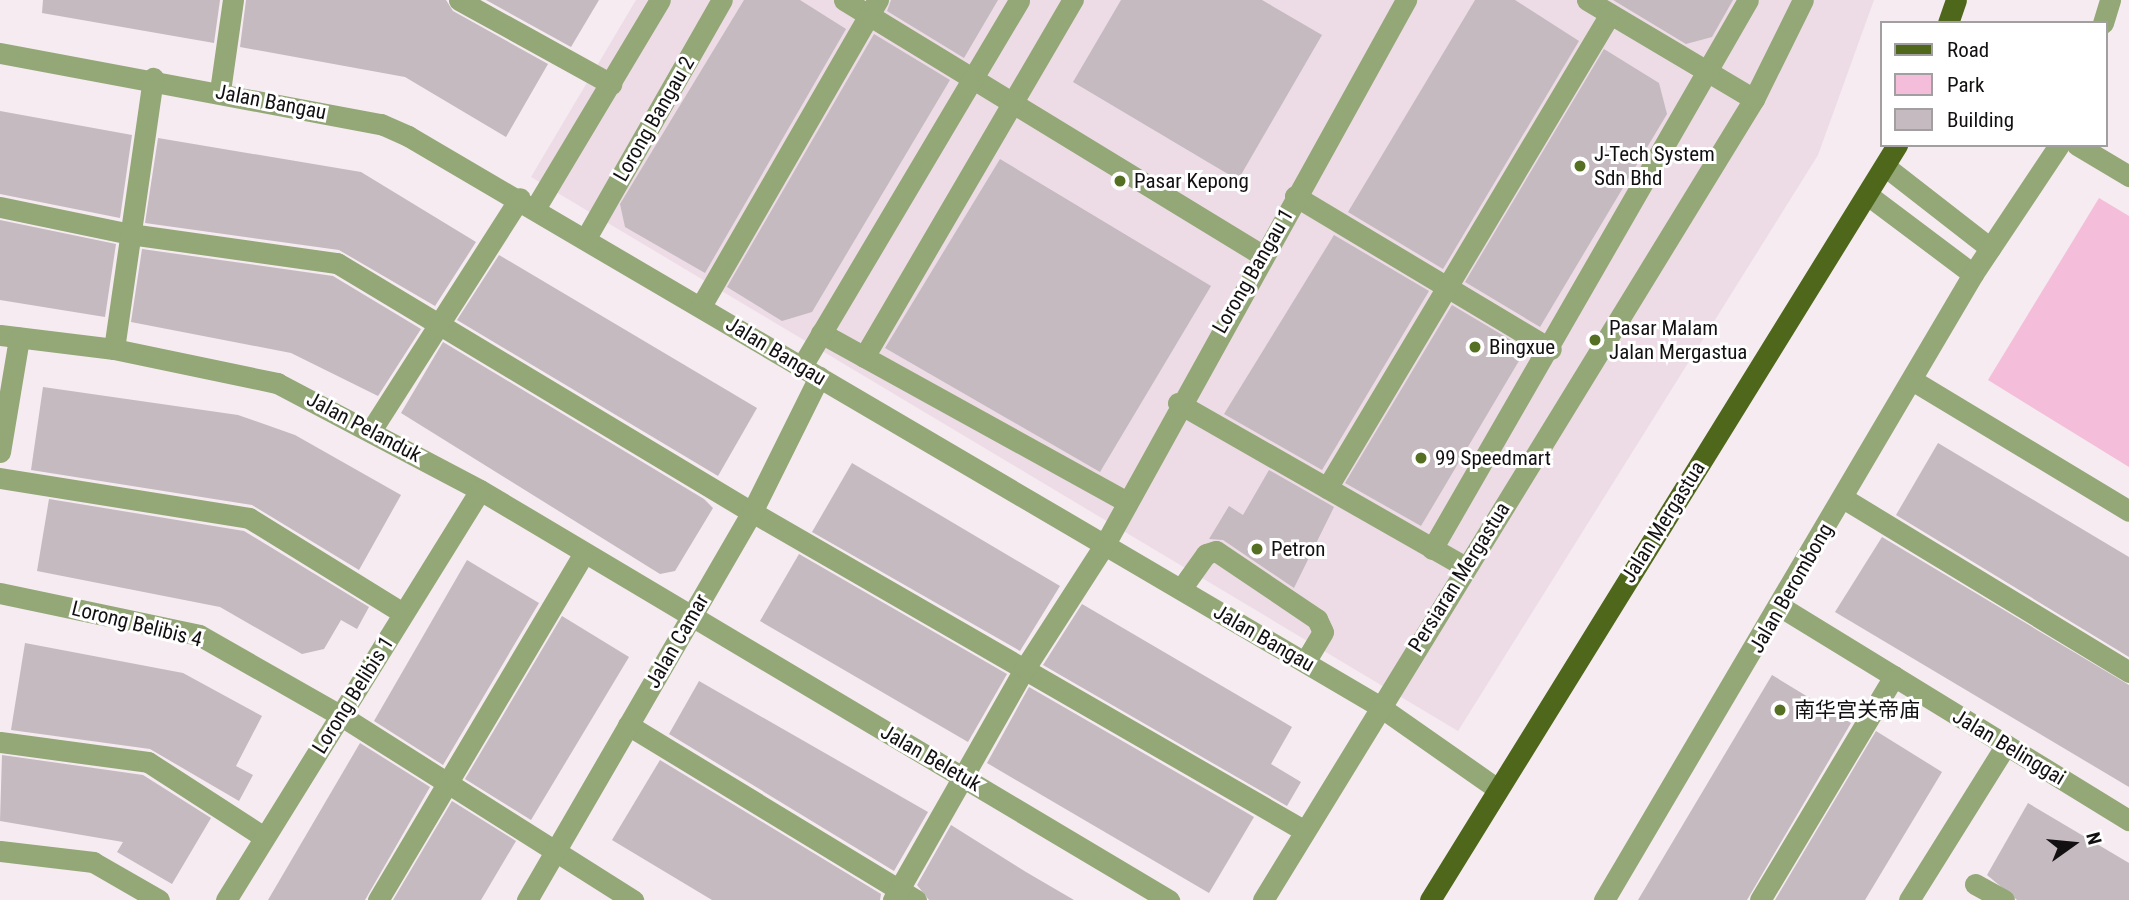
<!DOCTYPE html>
<html>
<head>
<meta charset="utf-8">
<style>
  body { margin:0 }
  #map { position:relative; width:2129px; height:900px; overflow:hidden; background:#f5ebf0; font-family:"Roboto Condensed","Noto Sans SC",sans-serif }
  div>[style] { position:absolute }
  .built>* { inset:0; background:#eddce5 }
  .green>* { inset:0; background:#f4bedb }
  .building>* { inset:0; background:#c4babf }
  .minor>* { height:21px; margin:-10.5px; padding:0 10.5px; transform-origin:10.5px; border-radius:10.5px; background:#93a777 }
  .major>* { height:21px; margin:-10.5px; padding:0 10.5px; transform-origin:10.5px; border-radius:10.5px; background:#4e671a }
  .dots>* { width:19px; height:19px; translate:-50% -50%; box-sizing:border-box; border:4px solid #fff; border-radius:50% }
  span { translate:-50% -50%; white-space:nowrap; text-align:center; line-height:1.15; -webkit-text-stroke:6px #fff; paint-order:stroke }
  .street-label { font-size:21px; color:#131012 }
  .poi-label { font-size:21px; color:#131012 }
  .left { translate:0 -50%; text-align:left }
  .legend { position:absolute; left:1880px; top:21px; width:228px; height:126px; box-sizing:border-box; background:#fff; border:2px solid #a19fa0; margin:0; padding:9px 12px; list-style:none; font-size:21px; color:#131012 }
  .legend li { display:flex; align-items:center; gap:14px; height:35px }
  .legend b { width:35px; border:2px solid #a19fa0 }
  .north { position:absolute; left:2038px; top:809px; width:70px; height:70px; -webkit-text-stroke:5px #fff; paint-order:stroke; rotate:75deg; font-size:19px; font-weight:700; line-height:28px; text-align:center; color:#131012 }
  .north::after { content:''; display:block; margin:auto; width:24px; height:32px; background:#131012; clip-path:polygon(50% 0,100% 100%,50% 72%,0 100%) }
</style>
</head>
<body>
<div id="map">
  <div class="built">
    <i style="clip-path:polygon(636px 0,1874px 0,1818px 155px,1458px 731px,531px 177px)"></i>
  </div>
  <div class="green">
    <i style="clip-path:polygon(2099px 198px,2129px 216px,2129px 467px,1988px 380px)"></i>
  </div>
  <div class="building">
    <i style="clip-path:polygon(43px 0,220px 0,214px 43px,42px 13px)"></i>
    <i style="clip-path:polygon(246px 0,446px 0,453px 11px,548px 64px,506px 137px,405px 77px,240px 47px)"></i>
    <i style="clip-path:polygon(486px 0,599px 0,571px 47px)"></i>
    <i style="clip-path:polygon(744px 0,800px 0,846px 29px,705px 273px,625px 227px,620px 204px)"></i>
    <i style="clip-path:polygon(891px 0,998px 0,964px 58px,887px 11px)"></i>
    <i style="clip-path:polygon(1121px 0,1262px 0,1322px 35px,1238px 180px,1073px 82px)"></i>
    <i style="clip-path:polygon(1475px 0,1515px 0,1579px 41px,1443px 269px,1348px 212px)"></i>
    <i style="clip-path:polygon(1613px 0,1733px 0,1712px 37px,1686px 44px)"></i>
    <i style="clip-path:polygon(874px 34px,950px 80px,812px 312px,782px 321px,727px 287px)"></i>
    <i style="clip-path:polygon(1604px 49px,1659px 83px,1667px 114px,1540px 327px,1465px 282px)"></i>
    <i style="clip-path:polygon(0 111px,132px 135px,120px 218px,0 194px)"></i>
    <i style="clip-path:polygon(158px 138px,361px 172px,476px 242px,435px 306px,339px 250px,145px 223px)"></i>
    <i style="clip-path:polygon(1000px 159px,1211px 286px,1100px 472px,885px 348px)"></i>
    <i style="clip-path:polygon(0 220px,116px 244px,105px 317px,0 300px)"></i>
    <i style="clip-path:polygon(1334px 235px,1429px 291px,1322px 470px,1224px 414px)"></i>
    <i style="clip-path:polygon(142px 249px,333px 276px,421px 329px,378px 396px,291px 353px,131px 322px)"></i>
    <i style="clip-path:polygon(499px 255px,757px 408px,718px 476px,457px 320px)"></i>
    <i style="clip-path:polygon(1452px 305px,1526px 349px,1421px 526px,1345px 483px)"></i>
    <i style="clip-path:polygon(443px 342px,704px 499px,713px 508px,675px 571px,660px 574px,401px 413px)"></i>
    <i style="clip-path:polygon(43px 387px,238px 415px,295px 435px,401px 495px,359px 570px,252px 505px,31px 470px)"></i>
    <i style="clip-path:polygon(1938px 443px,2129px 557px,2129px 657px,1896px 515px)"></i>
    <i style="clip-path:polygon(852px 463px,1060px 586px,1020px 651px,812px 532px)"></i>
    <i style="clip-path:polygon(1269px 470px,1334px 507px,1294px 588px,1223px 540px,1209px 539px,1229px 506px,1243px 515px)"></i>
    <i style="clip-path:polygon(49px 499px,244px 531px,369px 607px,357px 629px,341px 620px,324px 649px,302px 654px,220px 607px,37px 571px)"></i>
    <i style="clip-path:polygon(1882px 537px,2129px 685px,2129px 787px,1835px 612px)"></i>
    <i style="clip-path:polygon(799px 554px,1007px 674px,968px 742px,760px 621px)"></i>
    <i style="clip-path:polygon(467px 560px,539px 603px,443px 765px,374px 721px)"></i>
    <i style="clip-path:polygon(1082px 604px,1292px 727px,1271px 764px,1301px 782px,1287px 806px,1043px 665px)"></i>
    <i style="clip-path:polygon(562px 616px,629px 657px,531px 820px,465px 779px)"></i>
    <i style="clip-path:polygon(25px 643px,183px 673px,262px 716px,236px 766px,253px 775px,239px 801px,150px 749px,11px 730px)"></i>
    <i style="clip-path:polygon(1772px 675px,1851px 723px,1747px 900px,1638px 900px)"></i>
    <i style="clip-path:polygon(699px 681px,928px 812px,894px 871px,669px 734px)"></i>
    <i style="clip-path:polygon(1029px 687px,1254px 817px,1209px 893px,987px 763px)"></i>
    <i style="clip-path:polygon(1876px 731px,1942px 772px,1865px 900px,1775px 900px)"></i>
    <i style="clip-path:polygon(360px 743px,430px 787px,365px 900px,268px 900px)"></i>
    <i style="clip-path:polygon(2px 755px,143px 775px,211px 818px,172px 884px,117px 852px,123px 842px,0 821px)"></i>
    <i style="clip-path:polygon(660px 760px,881px 894px,880px 900px,712px 900px,612px 840px)"></i>
    <i style="clip-path:polygon(452px 801px,516px 841px,481px 900px,393px 900px)"></i>
    <i style="clip-path:polygon(2028px 803px,2129px 863px,2129px 900px,2017px 900px,1987px 875px)"></i>
    <i style="clip-path:polygon(951px 825px,1026px 872px,1074px 900px,929px 900px,917px 885px)"></i>
  </div>
  <div class="minor">
    <i style="left:459px;top:0;width:174px;rotate:28.9deg"></i>
    <i style="left:844px;top:0;width:490px;rotate:31.4deg"></i>
    <i style="left:1587px;top:0;width:194px;rotate:30.7deg"></i>
    <i style="left:2103px;top:23px;width:24px;rotate:-73deg"></i>
    <i style="left:0;top:53px;width:388px;rotate:10.6deg"></i>
    <i style="left:381px;top:124px;width:30px;rotate:24deg"></i>
    <i style="left:408px;top:136px;width:1126px;rotate:30.41deg"></i>
    <i style="left:1379px;top:706px;width:143px;rotate:35deg"></i>
    <i style="left:220px;top:91px;width:92px;rotate:-81.9deg"></i>
    <i style="left:2077px;top:145px;width:61px;rotate:30.8deg"></i>
    <i style="left:1886px;top:167px;width:132px;rotate:37.9deg"></i>
    <i style="left:1295px;top:196px;width:298px;rotate:30.9deg"></i>
    <i style="left:1869px;top:196px;width:130px;rotate:36.9deg"></i>
    <i style="left:0;top:207px;width:133px;rotate:11.7deg"></i>
    <i style="left:130px;top:234px;width:209px;rotate:8deg"></i>
    <i style="left:337px;top:263px;width:484px;rotate:31deg"></i>
    <i style="left:752px;top:512px;width:638px;rotate:29.98deg"></i>
    <i style="left:536px;top:207px;width:241px;rotate:-59.1deg"></i>
    <i style="left:586px;top:238px;width:274px;rotate:-60.3deg"></i>
    <i style="left:701px;top:306px;width:354px;rotate:-60deg"></i>
    <i style="left:821px;top:333px;width:350px;rotate:28.9deg"></i>
    <i style="left:0;top:335px;width:115px;rotate:7deg"></i>
    <i style="left:114px;top:349px;width:167px;rotate:11.8deg"></i>
    <i style="left:277px;top:383px;width:229px;rotate:27.8deg"></i>
    <i style="left:480px;top:490px;width:802px;rotate:30.76deg"></i>
    <i style="left:114px;top:349px;width:274px;rotate:-81.8deg"></i>
    <i style="left:864px;top:357px;width:414px;rotate:-59.7deg"></i>
    <i style="left:802px;top:366px;width:425px;rotate:-59.3deg"></i>
    <i style="left:1912px;top:380px;width:253px;rotate:31.1deg"></i>
    <i style="left:1178px;top:403px;width:331px;rotate:29.7deg"></i>
    <i style="left:372px;top:429px;width:274px;rotate:-57.4deg"></i>
    <i style="left:0;top:452px;width:116px;rotate:-80.5deg"></i>
    <i style="left:0;top:478px;width:252px;rotate:9.1deg"></i>
    <i style="left:249px;top:518px;width:181px;rotate:31.7deg"></i>
    <i style="left:1327px;top:488px;width:552px;rotate:-59.16deg"></i>
    <i style="left:1843px;top:498px;width:335px;rotate:31.3deg"></i>
    <i style="left:1432px;top:549px;width:633px;rotate:-60.08deg"></i>
    <i style="left:1181px;top:589px;width:43px;rotate:-54.5deg"></i>
    <i style="left:1206px;top:554px;width:10px;rotate:-17deg"></i>
    <i style="left:1216px;top:551px;width:122px;rotate:34deg"></i>
    <i style="left:1317px;top:619px;width:14px;rotate:65deg"></i>
    <i style="left:1323px;top:632px;width:35px;rotate:121deg"></i>
    <i style="left:0;top:593px;width:203px;rotate:11.9deg"></i>
    <i style="left:199px;top:635px;width:162px;rotate:29.6deg"></i>
    <i style="left:340px;top:715px;width:347px;rotate:32.3deg"></i>
    <i style="left:1781px;top:607px;width:408px;rotate:31.5deg"></i>
    <i style="left:628px;top:725px;width:337px;rotate:31.3deg"></i>
    <i style="left:0;top:742px;width:149px;rotate:7.7deg"></i>
    <i style="left:148px;top:762px;width:138px;rotate:32.9deg"></i>
    <i style="left:0;top:851px;width:94px;rotate:6.7deg"></i>
    <i style="left:93px;top:862px;width:76px;rotate:29.9deg"></i>
    <i style="left:1975px;top:884px;width:33px;rotate:29deg"></i>
    <i style="left:226px;top:900px;width:482px;rotate:-58.2deg"></i>
    <i style="left:378px;top:900px;width:401px;rotate:-59.3deg"></i>
    <i style="left:527px;top:900px;width:449px;rotate:-59.9deg"></i>
    <i style="left:752px;top:512px;width:151px;rotate:-63.6deg"></i>
    <i style="left:893px;top:900px;width:267px;rotate:-60.4deg"></i>
    <i style="left:1025px;top:668px;width:148px;rotate:-57.2deg"></i>
    <i style="left:1105px;top:544px;width:622px;rotate:-61.04deg"></i>
    <i style="left:1263px;top:900px;width:940px;rotate:-58.49deg"></i>
    <i style="left:1754px;top:99px;width:110px;rotate:-63.7deg"></i>
    <i style="left:1604px;top:900px;width:727px;rotate:-59.48deg"></i>
    <i style="left:1973px;top:274px;width:155px;rotate:-56.3deg"></i>
    <i style="left:1760px;top:900px;width:261px;rotate:-59.1deg"></i>
    <i style="left:1909px;top:900px;width:183px;rotate:-58deg"></i>
  </div>
  <div class="major">
    <i style="left:1948px;top:23px;width:24px;rotate:-71deg"></i>
    <i style="left:1430px;top:900px;width:888px;rotate:-58.26deg"></i>
  </div>
  <div class="dots">
    <i style="left:1580px;top:166px;background:#567023"></i>
    <i style="left:1120px;top:181px;background:#567023"></i>
    <i style="left:1595px;top:340px;background:#567023"></i>
    <i style="left:1475px;top:347px;background:#567023"></i>
    <i style="left:1421px;top:458px;background:#567023"></i>
    <i style="left:1257px;top:549px;background:#567023"></i>
    <i style="left:1780px;top:710px;background:#567023"></i>
  </div>
  <div class="street-label">
    <span style="left:271px;top:102px;rotate:11deg">Jalan Bangau</span>
    <span style="left:654px;top:119px;rotate:-60deg">Lorong Bangau 2</span>
    <span style="left:1253px;top:271px;rotate:-60deg">Lorong Bangau 1</span>
    <span style="left:776px;top:351px;rotate:31deg">Jalan Bangau</span>
    <span style="left:364px;top:427px;rotate:28deg">Jalan Pelanduk</span>
    <span style="left:1663px;top:522px;rotate:-58deg">Jalan Mergastua</span>
    <span style="left:1459px;top:577px;rotate:-58deg">Persiaran Mergastua</span>
    <span style="left:1791px;top:588px;rotate:-60deg">Jalan Berombong</span>
    <span style="left:137px;top:624px;rotate:14deg">Lorong Belibis 4</span>
    <span style="left:1264px;top:638px;rotate:30deg">Jalan Bangau</span>
    <span style="left:677px;top:641px;rotate:-60deg">Jalan Camar</span>
    <span style="left:353px;top:695px;rotate:-58deg">Lorong Belibis 1</span>
    <span style="left:2009px;top:747px;rotate:31deg">Jalan Belinggai</span>
    <span style="left:931px;top:758px;rotate:30deg">Jalan Beletuk</span>
  </div>
  <div class="poi-label">
    <span class="left" style="left:1594px;top:166px">J-Tech System<br>Sdn Bhd</span>
    <span class="left" style="left:1134px;top:181px">Pasar Kepong</span>
    <span class="left" style="left:1609px;top:340px">Pasar Malam<br>Jalan Mergastua</span>
    <span class="left" style="left:1489px;top:347px">Bingxue</span>
    <span class="left" style="left:1435px;top:458px">99 Speedmart</span>
    <span class="left" style="left:1271px;top:549px">Petron</span>
    <span class="left" style="left:1794px;top:710px">南华宫关帝庙</span>
  </div>
  <ul class="legend">
  <li><b style="height:9px;background:#4e671a"></b>Road</li>
  <li><b style="height:19px;background:#f4bedb"></b>Park</li>
  <li><b style="height:19px;background:#c4babf"></b>Building</li>
  </ul>
  <div class="north">N</div>
</div>
</body>
</html>
